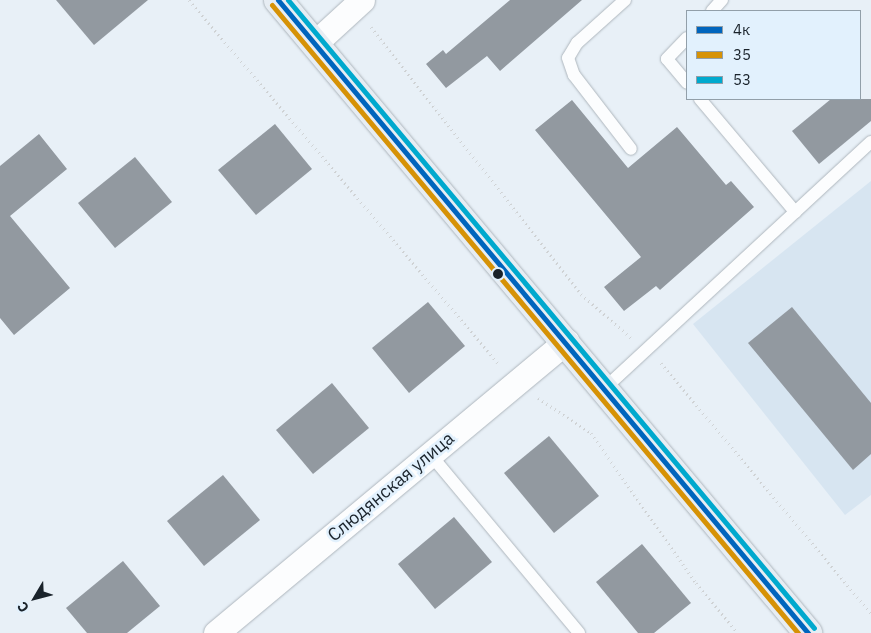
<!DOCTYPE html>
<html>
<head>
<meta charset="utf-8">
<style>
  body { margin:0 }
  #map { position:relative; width:871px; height:633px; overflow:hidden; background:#e8f0f7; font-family:"IBM Plex Sans",sans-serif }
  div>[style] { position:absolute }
  .built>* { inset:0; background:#d7e5f1 }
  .building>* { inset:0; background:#9299a0 }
  .path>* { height:3px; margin-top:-1.5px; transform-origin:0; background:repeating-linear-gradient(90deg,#cfd2d4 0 1px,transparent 0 5px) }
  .roads { filter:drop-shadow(0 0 1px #aeb6bd) drop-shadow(0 0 1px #aeb6bd) }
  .service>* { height:12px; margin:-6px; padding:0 6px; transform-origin:6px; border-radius:6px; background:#fcfdfe }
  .minor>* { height:25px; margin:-12.5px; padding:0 12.5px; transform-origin:12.5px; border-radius:12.5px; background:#fcfdfe }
  .primary>* { height:28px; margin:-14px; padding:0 14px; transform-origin:14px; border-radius:14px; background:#e7edf3 }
  .bus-1>* { height:5px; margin:-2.5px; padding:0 2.5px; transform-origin:2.5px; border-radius:2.5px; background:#0065bd }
  .bus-2>* { height:5px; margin:-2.5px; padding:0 2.5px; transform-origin:2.5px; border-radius:2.5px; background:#d69206 }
  .bus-3>* { height:5px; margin:-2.5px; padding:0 2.5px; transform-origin:2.5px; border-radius:2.5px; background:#00a9ce }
  .dots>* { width:14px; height:14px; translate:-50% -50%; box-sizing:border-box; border:2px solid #e2f1fd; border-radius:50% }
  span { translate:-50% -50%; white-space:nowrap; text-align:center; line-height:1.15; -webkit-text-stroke:5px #e2f1fd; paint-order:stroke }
  .street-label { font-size:18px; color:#1a232b }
  .legend { position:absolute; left:686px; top:10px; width:175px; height:90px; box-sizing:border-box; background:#e2f1fd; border:1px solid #929fa9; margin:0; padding:6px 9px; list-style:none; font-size:15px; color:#1a232b }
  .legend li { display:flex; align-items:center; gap:10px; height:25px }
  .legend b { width:25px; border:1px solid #929fa9 }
  .north { position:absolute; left:10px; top:573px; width:50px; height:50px; -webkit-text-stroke:4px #e2f1fd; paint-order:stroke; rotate:233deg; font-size:14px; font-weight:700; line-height:20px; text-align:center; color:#1a232b }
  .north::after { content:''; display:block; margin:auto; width:18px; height:22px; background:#1a232b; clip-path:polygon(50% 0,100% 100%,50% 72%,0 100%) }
</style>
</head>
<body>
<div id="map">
  <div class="built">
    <i style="clip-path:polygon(871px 181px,871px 495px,845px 515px,693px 324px)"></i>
  </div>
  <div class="building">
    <i style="clip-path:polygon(56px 0,148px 0,94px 45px)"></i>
    <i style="clip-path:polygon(510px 0,582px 0,500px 71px,487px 56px,446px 88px,426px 64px,443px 50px,446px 54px)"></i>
    <i style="clip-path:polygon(831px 99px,871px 99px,871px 121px,819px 164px,792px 131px)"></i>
    <i style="clip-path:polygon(572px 100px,628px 168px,677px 127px,726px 185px,731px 181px,754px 207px,660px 290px,656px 286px,624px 311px,604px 287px,641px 257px,535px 130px)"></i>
    <i style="clip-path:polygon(275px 124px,312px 169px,256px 215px,218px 170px)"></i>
    <i style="clip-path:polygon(39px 134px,67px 169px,10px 216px,70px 288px,14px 335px,0 318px,0 166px)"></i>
    <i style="clip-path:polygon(135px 157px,172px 202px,115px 248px,78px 203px)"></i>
    <i style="clip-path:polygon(428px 302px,465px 346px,409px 393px,372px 348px)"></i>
    <i style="clip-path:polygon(792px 307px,871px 403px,871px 454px,853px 470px,748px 343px)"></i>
    <i style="clip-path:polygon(332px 383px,369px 428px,313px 474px,276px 430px)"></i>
    <i style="clip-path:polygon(549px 436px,599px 496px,554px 533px,504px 473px)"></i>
    <i style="clip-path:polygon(223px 475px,260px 520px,204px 566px,167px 521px)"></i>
    <i style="clip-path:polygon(454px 517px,492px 562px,435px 609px,398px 564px)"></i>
    <i style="clip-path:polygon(642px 544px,691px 603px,654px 633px,638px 633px,596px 582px)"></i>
    <i style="clip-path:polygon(123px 561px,160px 606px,127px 633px,87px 633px,66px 608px)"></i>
  </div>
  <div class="path">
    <i style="left:189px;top:0;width:477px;rotate:49.6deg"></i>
    <i style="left:371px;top:27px;width:340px;rotate:51.8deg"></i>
    <i style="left:581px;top:294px;width:67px;rotate:41.3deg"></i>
    <i style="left:661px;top:363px;width:326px;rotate:50deg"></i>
    <i style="left:538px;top:398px;width:64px;rotate:33.4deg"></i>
    <i style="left:591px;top:433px;width:183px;rotate:55deg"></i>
    <i style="left:696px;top:583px;width:65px;rotate:50deg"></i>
  </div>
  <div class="roads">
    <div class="service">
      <i style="left:625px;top:0;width:64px;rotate:138.1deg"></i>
      <i style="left:577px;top:43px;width:17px;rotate:121deg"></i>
      <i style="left:568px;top:58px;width:18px;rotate:71deg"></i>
      <i style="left:574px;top:75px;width:93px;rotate:52.4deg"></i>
      <i style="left:712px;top:11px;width:15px;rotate:-48deg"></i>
      <i style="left:687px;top:38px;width:29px;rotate:134deg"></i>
      <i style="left:667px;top:59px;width:31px;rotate:50deg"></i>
      <i style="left:700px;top:99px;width:148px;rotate:49.9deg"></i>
      <i style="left:605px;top:388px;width:362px;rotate:-42.8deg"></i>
      <i style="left:430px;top:454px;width:233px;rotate:50.2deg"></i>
    </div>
    <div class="minor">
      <i style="left:314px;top:44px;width:65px;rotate:-42.5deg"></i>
      <i style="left:216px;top:633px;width:456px;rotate:-39.8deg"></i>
    </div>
    <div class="primary">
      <i style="left:278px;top:0;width:826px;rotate:50.06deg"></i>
    </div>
  </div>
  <div class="bus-1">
    <i style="left:278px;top:0;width:826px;rotate:50.06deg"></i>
  </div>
  <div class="bus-2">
    <i style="left:272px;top:5px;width:819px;rotate:50.05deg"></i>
  </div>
  <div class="bus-3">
    <i style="left:288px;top:0;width:819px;rotate:50.05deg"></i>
  </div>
  <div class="dots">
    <i style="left:498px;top:274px;background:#1a232b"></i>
  </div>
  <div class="street-label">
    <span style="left:391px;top:487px;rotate:-40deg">Слюдянская улица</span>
  </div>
  <ul class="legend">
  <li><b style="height:6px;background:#0065bd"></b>4к</li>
  <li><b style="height:6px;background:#d69206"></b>35</li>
  <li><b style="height:6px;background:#00a9ce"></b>53</li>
  </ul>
  <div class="north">С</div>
</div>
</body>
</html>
